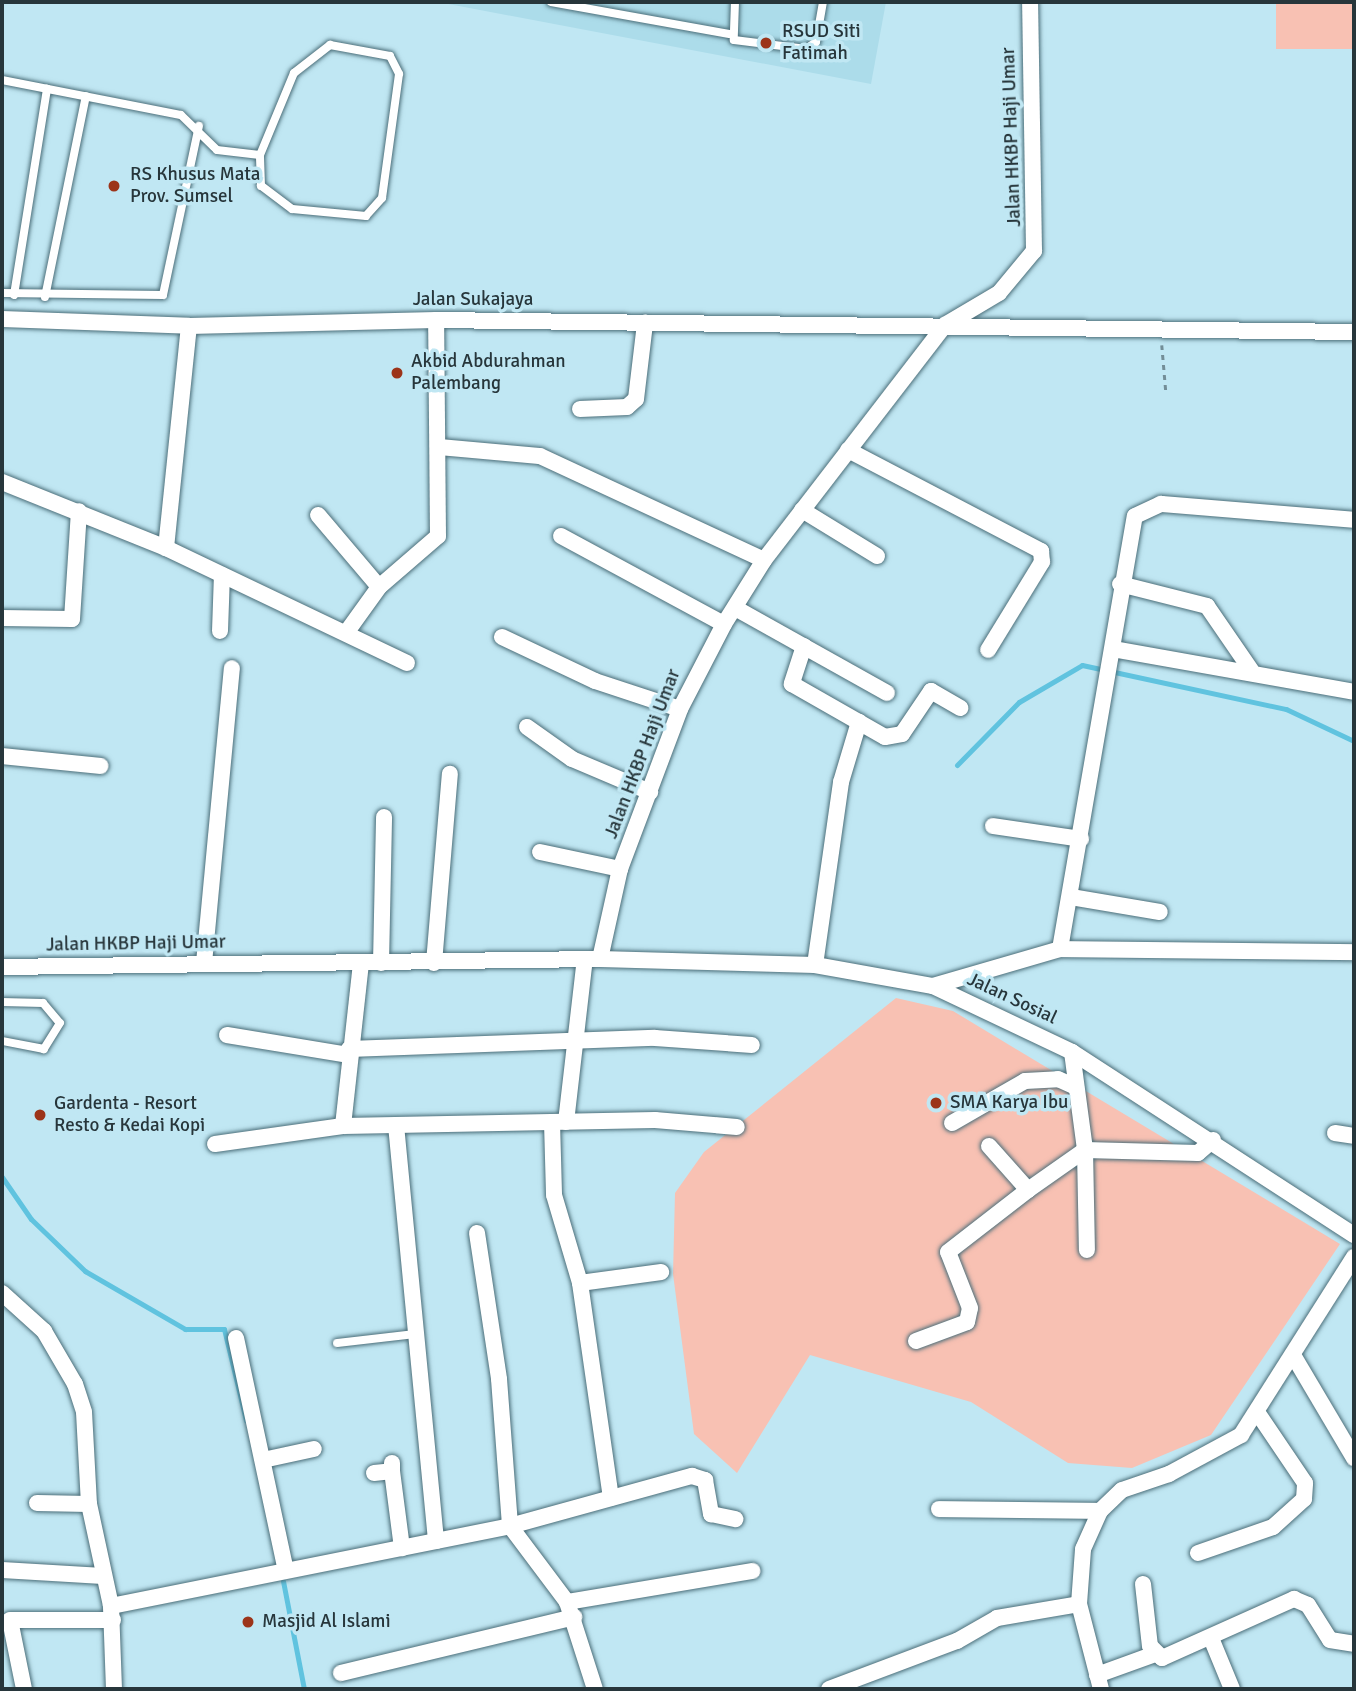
<!DOCTYPE html>
<html>
<head>
<meta charset="utf-8">
<style>
  body { margin:0 }
  #map { position:relative; width:1356px; height:1691px; overflow:hidden; background:#c0e7f3; font-family:Signika,sans-serif }
  div>[style] { position:absolute }
  [style*='--x'] { left:calc(var(--x)*1px); top:calc(var(--y)*1px); width:calc(var(--w)*1px); rotate:calc(var(--a)*1deg) }
  .built>* { inset:0; background:#acdcea }
  .green>* { inset:0; background:#f8c1b3; transform-origin:0 0 }
  .stream>* { height:5px; margin:-2.5px; padding:0 2.5px; transform-origin:2.5px; border-radius:2.5px; background:#60c3df }
  .path>* { height:2.5px; margin-top:-1.25px; transform-origin:0; background:repeating-linear-gradient(90deg,#738e97 0 5px,transparent 0 10px) }
  .roads { filter:drop-shadow(0 0 2px #4b6e79) drop-shadow(0 0 2px #4b6e79) }
  .lane>* { height:8px; margin:-4px; padding:0 4px; transform-origin:4px; border-radius:4px; background:#fff }
  .street>* { height:16px; margin:-8px; padding:0 8px; transform-origin:8px; border-radius:8px; background:#fff }
  .dots>* { width:19px; height:19px; translate:-50% -50%; box-sizing:border-box; border:4px solid #c0e7f3; border-radius:50% }
  span { translate:-50% -50%; white-space:nowrap; text-align:center; line-height:1.15; -webkit-text-stroke:7px #c0e7f3; paint-order:stroke }
  .poi-label { font-size:19px; color:#27363b }
  .left { translate:0 -50%; text-align:left }
  .street-label { font-size:19px; color:#27363b }
  .frame { position:absolute; inset:0; border:4px solid #27363b; pointer-events:none }
</style>
</head>
<body>
<div id="map">
  <div class="built">
    <div style="clip-path:polygon(438px 2px,886px 2px,871px 84px)"></div>
  </div>
  <div class="green">
    <div style="left:1276px;top:2px;width:78px;height:47px"></div>
    <div style="clip-path:polygon(896px 998px,953px 1011px,1340px 1244px,1211px 1435px,1132px 1468px,1068px 1463px,971px 1402px,810px 1355px,737px 1473px,694px 1434px,673px 1274px,675px 1193px,704px 1152px)"></div>
  </div>
  <div class="stream">
    <div style="--x:957;--y:765;--w:88;--a:-45.5"></div>
    <div style="--x:1019;--y:702;--w:73;--a:-30.4"></div>
    <div style="--x:1082;--y:665;--w:209;--a:12.2"></div>
    <div style="--x:1286;--y:709;--w:75;--a:25.2"></div>
    <div style="--x:2;--y:1177;--w:51;--a:55.4"></div>
    <div style="--x:31;--y:1219;--w:75;--a:43.9"></div>
    <div style="--x:85;--y:1271;--w:116;--a:30.1"></div>
    <div style="--x:185;--y:1329;--w:39;--a:0"></div>
    <div style="--x:224;--y:1329;--w:94;--a:76.4"></div>
    <div style="--x:283;--y:1581;--w:110;--a:79"></div>
  </div>
  <div class="path">
    <div style="--x:1162;--y:345;--w:47;--a:85.1"></div>
  </div>
  <div class="roads">
    <div class="lane">
      <div style="--x:551;--y:2;--w:181;--a:10.2"></div>
      <div style="--x:735;--y:2;--w:38;--a:92"></div>
      <div style="--x:734;--y:40;--w:73;--a:7.1"></div>
      <div style="--x:806;--y:49;--w:12;--a:-35"></div>
      <div style="--x:816;--y:42;--w:41;--a:-80.1"></div>
      <div style="--x:330;--y:45;--w:61;--a:10.4"></div>
      <div style="--x:390;--y:56;--w:20;--a:63"></div>
      <div style="--x:399;--y:74;--w:125;--a:97.8"></div>
      <div style="--x:382;--y:198;--w:24;--a:132"></div>
      <div style="--x:366;--y:216;--w:74;--a:-174.6"></div>
      <div style="--x:292;--y:209;--w:39;--a:-143"></div>
      <div style="--x:261;--y:186;--w:31;--a:-92"></div>
      <div style="--x:260;--y:155;--w:89;--a:-67.5"></div>
      <div style="--x:294;--y:73;--w:46;--a:-37.9"></div>
      <div style="--x:2;--y:80;--w:182;--a:11.1"></div>
      <div style="--x:181;--y:115;--w:50;--a:44.2"></div>
      <div style="--x:217;--y:150;--w:43;--a:6.6"></div>
      <div style="--x:2;--y:293;--w:161;--a:0.7"></div>
      <div style="--x:163;--y:295;--w:173;--a:-78"></div>
      <div style="--x:14;--y:295;--w:209;--a:-80.9"></div>
      <div style="--x:45;--y:297;--w:205;--a:-78.5"></div>
      <div style="--x:2;--y:1002;--w:41;--a:1.4"></div>
      <div style="--x:43;--y:1003;--w:26;--a:50"></div>
      <div style="--x:60;--y:1023;--w:31;--a:122"></div>
      <div style="--x:44;--y:1049;--w:43;--a:-169.2"></div>
      <div style="--x:337;--y:1343;--w:79;--a:-6.6"></div>
    </div>
    <div class="street">
      <div style="--x:2;--y:319;--w:187;--a:2.1"></div>
      <div style="--x:189;--y:326;--w:247;--a:-1.4"></div>
      <div style="--x:436;--y:320;--w:918;--a:0.75"></div>
      <div style="--x:580;--y:409;--w:47;--a:-2.4"></div>
      <div style="--x:627;--y:407;--w:12;--a:-42"></div>
      <div style="--x:636;--y:399;--w:77;--a:-83.2"></div>
      <div style="--x:439;--y:447;--w:101;--a:5.1"></div>
      <div style="--x:540;--y:456;--w:247;--a:24.9"></div>
      <div style="--x:848;--y:450;--w:218;--a:27.6"></div>
      <div style="--x:1041;--y:551;--w:11;--a:85"></div>
      <div style="--x:1042;--y:562;--w:103;--a:121.5"></div>
      <div style="--x:2;--y:482;--w:177;--a:21.9"></div>
      <div style="--x:166;--y:548;--w:267;--a:25.5"></div>
      <div style="--x:802;--y:510;--w:88;--a:31.5"></div>
      <div style="--x:318;--y:515;--w:94;--a:49.7"></div>
      <div style="--x:561;--y:536;--w:185;--a:28.4"></div>
      <div style="--x:166;--y:548;--w:223;--a:-84.1"></div>
      <div style="--x:1120;--y:584;--w:90;--a:14.2"></div>
      <div style="--x:1207;--y:606;--w:78;--a:55.5"></div>
      <div style="--x:735;--y:608;--w:174;--a:29.2"></div>
      <div style="--x:2;--y:618;--w:70;--a:0.8"></div>
      <div style="--x:72;--y:619;--w:108;--a:-86.3"></div>
      <div style="--x:220;--y:631;--w:56;--a:-88"></div>
      <div style="--x:346;--y:633;--w:57;--a:-54.3"></div>
      <div style="--x:379;--y:587;--w:78;--a:-40.8"></div>
      <div style="--x:438;--y:536;--w:216;--a:-90.5"></div>
      <div style="--x:502;--y:637;--w:103;--a:25.3"></div>
      <div style="--x:595;--y:681;--w:89;--a:18.2"></div>
      <div style="--x:804;--y:646;--w:40;--a:108"></div>
      <div style="--x:792;--y:684;--w:107;--a:29.7"></div>
      <div style="--x:885;--y:737;--w:17;--a:-10"></div>
      <div style="--x:902;--y:734;--w:52;--a:-56"></div>
      <div style="--x:931;--y:691;--w:34;--a:30"></div>
      <div style="--x:1113;--y:649;--w:245;--a:10.1"></div>
      <div style="--x:527;--y:727;--w:55;--a:35.4"></div>
      <div style="--x:572;--y:759;--w:85;--a:22.9"></div>
      <div style="--x:2;--y:756;--w:99;--a:5.8"></div>
      <div style="--x:993;--y:826;--w:89;--a:8.4"></div>
      <div style="--x:540;--y:852;--w:82;--a:12"></div>
      <div style="--x:1071;--y:897;--w:90;--a:9.6"></div>
      <div style="--x:1060;--y:949;--w:439;--a:-80.2"></div>
      <div style="--x:1135;--y:516;--w:29;--a:-25"></div>
      <div style="--x:1161;--y:504;--w:194;--a:4.7"></div>
      <div style="--x:600;--y:959;--w:215;--a:1.6"></div>
      <div style="--x:815;--y:965;--w:120;--a:10.1"></div>
      <div style="--x:933;--y:986;--w:154;--a:25.4"></div>
      <div style="--x:1072;--y:1052;--w:336;--a:33"></div>
      <div style="--x:204;--y:963;--w:296;--a:-84.6"></div>
      <div style="--x:381;--y:963;--w:146;--a:-88.8"></div>
      <div style="--x:434;--y:963;--w:190;--a:-85.2"></div>
      <div style="--x:815;--y:965;--w:185;--a:-81.9"></div>
      <div style="--x:841;--y:782;--w:63;--a:-73.3"></div>
      <div style="--x:2;--y:967;--w:598;--a:-0.77"></div>
      <div style="--x:600;--y:959;--w:92;--a:-77.5"></div>
      <div style="--x:620;--y:869;--w:171;--a:-69.4"></div>
      <div style="--x:680;--y:709;--w:96;--a:-62.6"></div>
      <div style="--x:724;--y:624;--w:75;--a:-58"></div>
      <div style="--x:764;--y:560;--w:297;--a:-52.4"></div>
      <div style="--x:945;--y:325;--w:63;--a:-30.7"></div>
      <div style="--x:999;--y:293;--w:55;--a:-50.2"></div>
      <div style="--x:1034;--y:251;--w:249;--a:-90.9"></div>
      <div style="--x:933;--y:986;--w:132;--a:-16.2"></div>
      <div style="--x:1060;--y:949;--w:294;--a:0.6"></div>
      <div style="--x:227;--y:1035;--w:124;--a:9.3"></div>
      <div style="--x:349;--y:1049;--w:306;--a:-2.1"></div>
      <div style="--x:655;--y:1038;--w:97;--a:4.1"></div>
      <div style="--x:1072;--y:1052;--w:99;--a:82.4"></div>
      <div style="--x:1085;--y:1150;--w:100;--a:88.9"></div>
      <div style="--x:552;--y:1122;--w:73;--a:88.4"></div>
      <div style="--x:554;--y:1195;--w:92;--a:73.5"></div>
      <div style="--x:580;--y:1283;--w:217;--a:81.8"></div>
      <div style="--x:566;--y:1122;--w:164;--a:-83.4"></div>
      <div style="--x:952;--y:1123;--w:84;--a:-29.9"></div>
      <div style="--x:1025;--y:1081;--w:33;--a:-3"></div>
      <div style="--x:1058;--y:1079;--w:20;--a:24"></div>
      <div style="--x:396;--y:1125;--w:418;--a:84.5"></div>
      <div style="--x:343;--y:1126;--w:164;--a:-83.7"></div>
      <div style="--x:1335;--y:1133;--w:19;--a:9"></div>
      <div style="--x:215;--y:1144;--w:129;--a:-8"></div>
      <div style="--x:343;--y:1126;--w:312;--a:-1.1"></div>
      <div style="--x:655;--y:1120;--w:82;--a:4.9"></div>
      <div style="--x:989;--y:1146;--w:59;--a:48.4"></div>
      <div style="--x:1028;--y:1190;--w:70;--a:-35.1"></div>
      <div style="--x:1085;--y:1150;--w:113;--a:1.5"></div>
      <div style="--x:1198;--y:1153;--w:20;--a:-41"></div>
      <div style="--x:477;--y:1233;--w:148;--a:81.4"></div>
      <div style="--x:499;--y:1379;--w:147;--a:85.7"></div>
      <div style="--x:510;--y:1526;--w:95;--a:53.1"></div>
      <div style="--x:567;--y:1602;--w:91;--a:72.2"></div>
      <div style="--x:580;--y:1283;--w:82;--a:-7.7"></div>
      <div style="--x:2;--y:1293;--w:57;--a:42.1"></div>
      <div style="--x:44;--y:1331;--w:61;--a:59.7"></div>
      <div style="--x:75;--y:1384;--w:29;--a:72"></div>
      <div style="--x:84;--y:1412;--w:92;--a:86.9"></div>
      <div style="--x:236;--y:1338;--w:234;--a:77.9"></div>
      <div style="--x:916;--y:1341;--w:54;--a:-20.4"></div>
      <div style="--x:967;--y:1322;--w:14;--a:-78"></div>
      <div style="--x:970;--y:1308;--w:60;--a:-111.4"></div>
      <div style="--x:948;--y:1252;--w:101;--a:-37.8"></div>
      <div style="--x:1293;--y:1355;--w:120;--a:59.4"></div>
      <div style="--x:263;--y:1460;--w:52;--a:-12.2"></div>
      <div style="--x:392;--y:1471;--w:78;--a:82.6"></div>
      <div style="--x:374;--y:1473;--w:18;--a:-6"></div>
      <div style="--x:392;--y:1471;--w:8;--a:-90"></div>
      <div style="--x:37;--y:1503;--w:52;--a:1.1"></div>
      <div style="--x:89;--y:1504;--w:104;--a:77.8"></div>
      <div style="--x:939;--y:1509;--w:161;--a:0.7"></div>
      <div style="--x:1198;--y:1553;--w:79;--a:-19.1"></div>
      <div style="--x:1273;--y:1527;--w:42;--a:-42.1"></div>
      <div style="--x:1304;--y:1499;--w:16;--a:-86"></div>
      <div style="--x:1305;--y:1483;--w:82;--a:-124.1"></div>
      <div style="--x:2;--y:1570;--w:101;--a:3.4"></div>
      <div style="--x:1143;--y:1584;--w:62;--a:83.6"></div>
      <div style="--x:1150;--y:1646;--w:17;--a:45"></div>
      <div style="--x:1162;--y:1658;--w:145;--a:-24.1"></div>
      <div style="--x:1294;--y:1599;--w:15;--a:23"></div>
      <div style="--x:1308;--y:1605;--w:41;--a:57.8"></div>
      <div style="--x:1330;--y:1640;--w:24;--a:9"></div>
      <div style="--x:567;--y:1602;--w:188;--a:-9.5"></div>
      <div style="--x:1211;--y:1638;--w:55;--a:67.6"></div>
      <div style="--x:341;--y:1673;--w:240;--a:-13.5"></div>
      <div style="--x:1097;--y:1675;--w:62;--a:-19.9"></div>
      <div style="--x:24;--y:1689;--w:70;--a:-101.5"></div>
      <div style="--x:10;--y:1620;--w:103;--a:0"></div>
      <div style="--x:114;--y:1689;--w:83;--a:-92.1"></div>
      <div style="--x:111;--y:1606;--w:407;--a:-11.3"></div>
      <div style="--x:510;--y:1526;--w:189;--a:-15.4"></div>
      <div style="--x:692;--y:1476;--w:14;--a:17"></div>
      <div style="--x:705;--y:1480;--w:35;--a:80"></div>
      <div style="--x:711;--y:1514;--w:25;--a:12"></div>
      <div style="--x:829;--y:1689;--w:137;--a:-20.6"></div>
      <div style="--x:957;--y:1641;--w:46;--a:-29.9"></div>
      <div style="--x:997;--y:1618;--w:83;--a:-9.7"></div>
      <div style="--x:1101;--y:1689;--w:88;--a:-104.5"></div>
      <div style="--x:1079;--y:1604;--w:55;--a:-85.8"></div>
      <div style="--x:1083;--y:1549;--w:42;--a:-65.9"></div>
      <div style="--x:1100;--y:1511;--w:30;--a:-44"></div>
      <div style="--x:1122;--y:1490;--w:50;--a:-18.8"></div>
      <div style="--x:1169;--y:1474;--w:82;--a:-28.4"></div>
      <div style="--x:1241;--y:1435;--w:211;--a:-57.6"></div>
    </div>
  </div>
  <div class="dots">
    <div style="left:766px;top:43px;background:#9c3419"></div>
    <div style="left:114px;top:186px;background:#9c3419"></div>
    <div style="left:397px;top:373px;background:#9c3419"></div>
    <div style="left:936px;top:1103px;background:#9c3419"></div>
    <div style="left:40px;top:1115px;background:#9c3419"></div>
    <div style="left:248px;top:1622px;background:#9c3419"></div>
  </div>
  <div class="poi-label">
    <span class="left" style="left:782px;top:43px">RSUD Siti<br>Fatimah</span>
    <span class="left" style="left:130px;top:186px">RS Khusus Mata<br>Prov. Sumsel</span>
    <span class="left" style="left:411px;top:373px">Akbid Abdurahman<br>Palembang</span>
    <span class="left" style="left:950px;top:1103px">SMA Karya Ibu</span>
    <span class="left" style="left:54px;top:1115px">Gardenta - Resort<br>Resto &amp; Kedai Kopi</span>
    <span class="left" style="left:262px;top:1622px">Masjid Al Islami</span>
  </div>
  <div class="street-label">
    <span style="left:1012px;top:137px;rotate:-92deg">Jalan HKBP Haji Umar</span>
    <span style="left:473px;top:300px">Jalan Sukajaya</span>
    <span style="left:643px;top:754px;rotate:-69deg">Jalan HKBP Haji Umar</span>
    <span style="left:136px;top:944px;rotate:-1deg">Jalan HKBP Haji Umar</span>
    <span style="left:1012px;top:999px;rotate:25deg">Jalan Sosial</span>
  </div>
  <div class="frame"></div>
</div>
</body>
</html>
